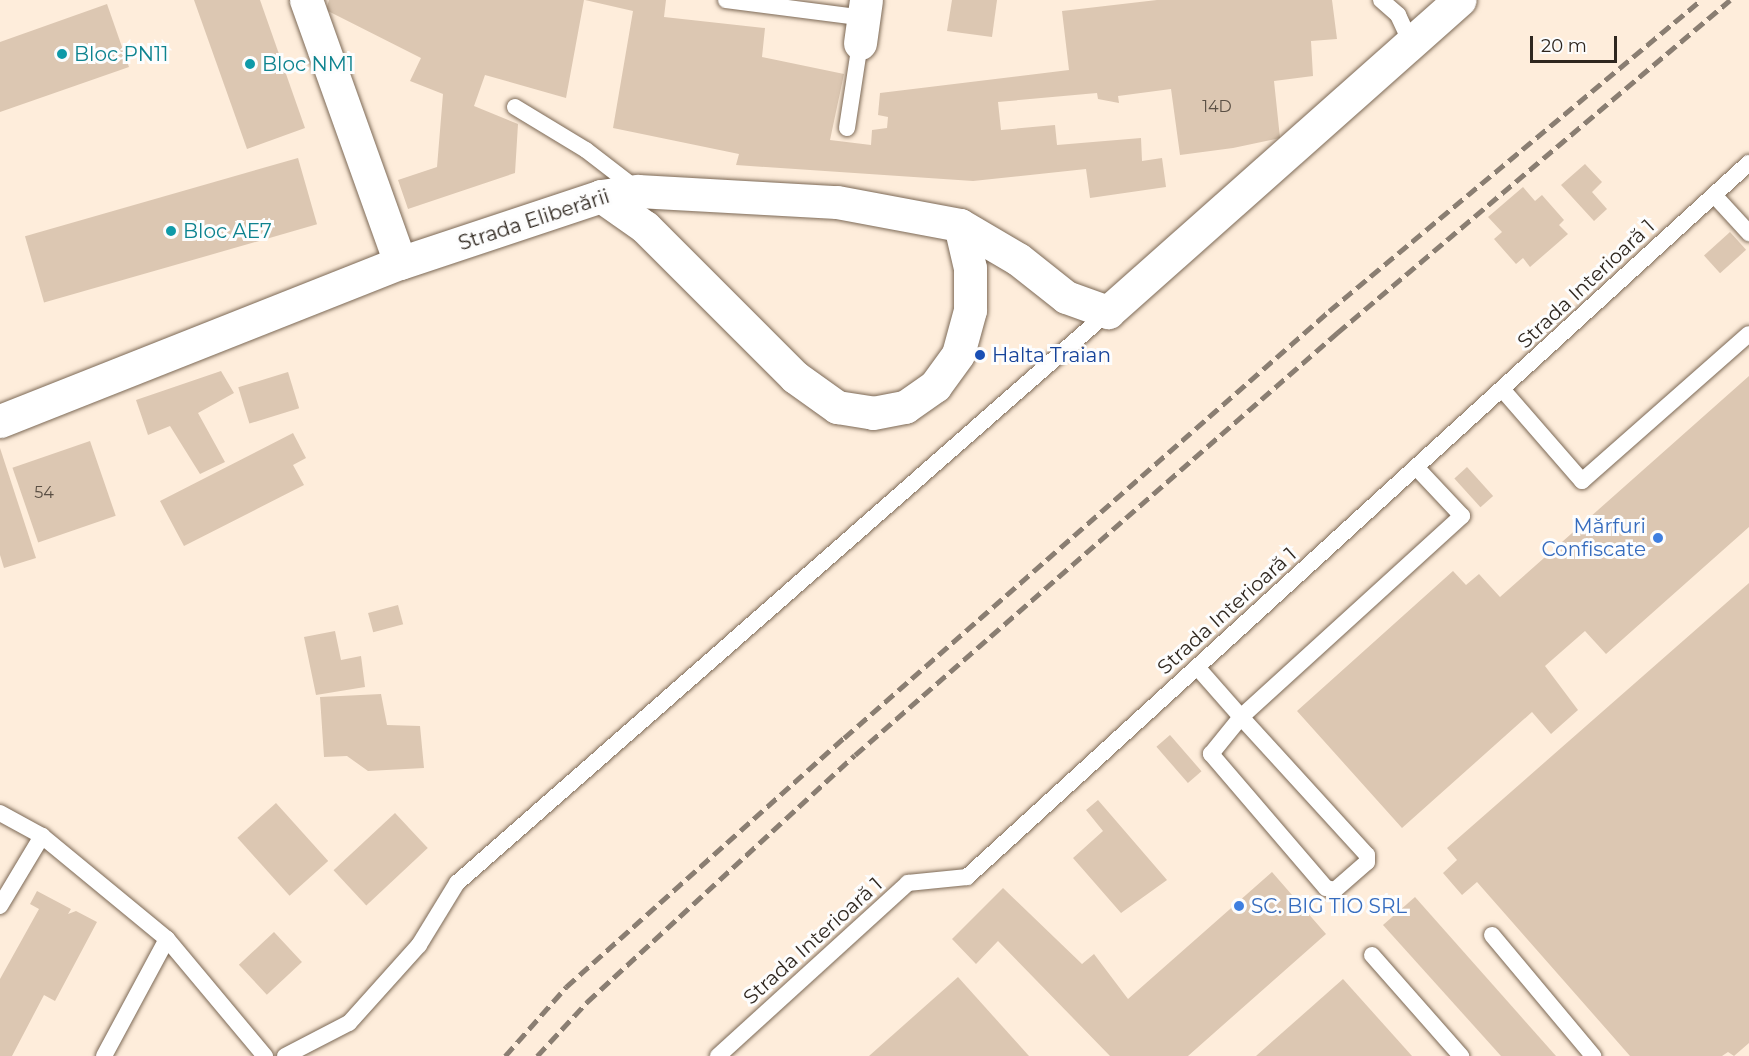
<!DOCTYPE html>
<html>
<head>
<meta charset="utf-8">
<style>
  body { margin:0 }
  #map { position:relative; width:1749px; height:1056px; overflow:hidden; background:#feeddb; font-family:Montserrat,sans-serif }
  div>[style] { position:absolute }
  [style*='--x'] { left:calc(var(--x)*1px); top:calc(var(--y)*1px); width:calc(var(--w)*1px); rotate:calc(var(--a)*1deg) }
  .building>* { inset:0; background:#dcc7b2; transform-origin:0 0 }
  .roads { filter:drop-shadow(0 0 2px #7c6956) drop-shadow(0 0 2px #7c6956) }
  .lane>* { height:16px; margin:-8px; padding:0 8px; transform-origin:8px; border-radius:8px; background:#fff }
  .street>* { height:33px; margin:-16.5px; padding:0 16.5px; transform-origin:16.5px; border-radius:16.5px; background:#fff }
  .secondary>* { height:33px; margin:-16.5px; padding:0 16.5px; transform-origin:16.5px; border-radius:16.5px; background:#fff }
  .rail>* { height:4.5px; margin-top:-2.25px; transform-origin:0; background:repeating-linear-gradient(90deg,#8a7e72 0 12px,transparent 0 18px) }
  .dots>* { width:16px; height:16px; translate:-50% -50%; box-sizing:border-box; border:3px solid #fdfdfd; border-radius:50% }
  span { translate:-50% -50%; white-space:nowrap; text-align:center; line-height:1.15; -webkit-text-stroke:6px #fdfdfd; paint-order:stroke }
  .number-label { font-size:16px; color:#5a4f44 }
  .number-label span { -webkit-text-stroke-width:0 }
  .culture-label { font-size:20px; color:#0d838f }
  .left { translate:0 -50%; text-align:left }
  .street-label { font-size:20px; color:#2f271f }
  .transit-label { font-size:20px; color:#164399 }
  .shop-label { font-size:20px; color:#366cbe }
  .right { translate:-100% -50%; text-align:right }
  .scale { position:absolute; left:1530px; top:36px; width:87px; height:27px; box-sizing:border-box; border:3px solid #2f271f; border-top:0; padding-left:8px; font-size:18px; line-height:21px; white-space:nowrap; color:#2f271f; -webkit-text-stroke:4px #fdfdfd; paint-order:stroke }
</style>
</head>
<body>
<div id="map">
  <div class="building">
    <div style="clip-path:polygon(194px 0,260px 0,305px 128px,247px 149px)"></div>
    <div style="clip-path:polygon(329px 0,584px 0,566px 98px,485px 75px,474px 106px,518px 124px,515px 173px,408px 209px,398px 180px,437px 167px,443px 94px,410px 81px,421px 58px,326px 10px)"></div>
    <div style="clip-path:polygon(585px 0,666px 0,664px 17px,765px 28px,762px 57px,844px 74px,830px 140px,871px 145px,872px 130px,887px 128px,888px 117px,878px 115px,880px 93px,1069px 70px,1062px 11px,1157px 0,1332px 0,1337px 39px,1311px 41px,1313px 76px,1274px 81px,1280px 138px,1233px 148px,1180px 155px,1171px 89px,1118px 96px,1119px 103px,1098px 99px,1097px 93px,998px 102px,1001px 130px,1055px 125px,1057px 145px,1141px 138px,1142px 161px,1162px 158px,1166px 187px,1090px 198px,1086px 169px,973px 181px,736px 165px,739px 154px,613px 128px,633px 11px)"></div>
    <div style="clip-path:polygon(952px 0,997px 0,992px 37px,947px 31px)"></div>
    <div style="clip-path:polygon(107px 4px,129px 67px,0 112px,0 42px)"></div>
    <div style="left:298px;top:158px;width:69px;height:284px;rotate:74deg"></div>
    <div style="clip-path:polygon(1585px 164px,1602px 182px,1592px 192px,1607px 209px,1594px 221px,1561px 185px)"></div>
    <div style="clip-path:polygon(1523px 187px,1535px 201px,1542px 195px,1564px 220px,1559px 225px,1568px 234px,1530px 267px,1523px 258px,1516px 264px,1494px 239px,1502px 232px,1488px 217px)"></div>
    <div style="left:1730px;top:232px;width:24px;height:35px;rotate:48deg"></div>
    <div style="clip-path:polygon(221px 371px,234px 393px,198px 413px,225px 462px,200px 474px,170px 426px,148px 435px,136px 400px)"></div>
    <div style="left:288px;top:372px;width:38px;height:52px;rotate:73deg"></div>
    <div style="clip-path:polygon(1749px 376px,1749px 527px,1606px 654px,1585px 631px,1545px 666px,1578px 710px,1551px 734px,1532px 712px,1402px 828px,1297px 711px,1453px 571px,1466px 585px,1479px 574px,1500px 597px)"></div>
    <div style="clip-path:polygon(293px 433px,306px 458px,293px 465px,304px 485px,184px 546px,160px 501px)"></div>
    <div style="left:90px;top:441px;width:79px;height:82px;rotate:71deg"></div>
    <div style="clip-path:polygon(0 448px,36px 558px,4px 568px,0 555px)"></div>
    <div style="left:1467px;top:467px;width:39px;height:17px;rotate:48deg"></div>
    <div style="clip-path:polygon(1749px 583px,1749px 1043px,1734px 1056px,1728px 1052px,1722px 1056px,1630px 1056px,1477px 882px,1462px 895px,1443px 873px,1457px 860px,1447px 848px)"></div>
    <div style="left:398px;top:605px;width:20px;height:31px;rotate:75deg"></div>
    <div style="clip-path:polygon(335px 631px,341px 660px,361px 656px,365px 687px,316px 695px,304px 637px)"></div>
    <div style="clip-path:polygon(381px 694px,387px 725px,420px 726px,424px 768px,368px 771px,347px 756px,324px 757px,320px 697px)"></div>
    <div style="left:1170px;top:735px;width:48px;height:18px;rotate:49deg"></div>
    <div style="clip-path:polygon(1098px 800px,1167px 880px,1121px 913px,1073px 858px,1103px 831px,1086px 810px)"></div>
    <div style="left:276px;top:803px;width:78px;height:52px;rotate:48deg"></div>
    <div style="left:395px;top:813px;width:48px;height:84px;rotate:47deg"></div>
    <div style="clip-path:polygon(1272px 872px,1326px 934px,1188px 1056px,1110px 1056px,998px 941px,976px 964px,952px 939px,1003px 888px,1082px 964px,1094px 954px,1128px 999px)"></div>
    <div style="clip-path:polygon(37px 891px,71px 909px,68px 914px,76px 911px,97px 922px,55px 1001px,44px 995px,12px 1056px,0 1056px,0 979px,39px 909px,30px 904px)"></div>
    <div style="clip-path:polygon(1415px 897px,1556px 1056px,1501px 1056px,1383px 925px)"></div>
    <div style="left:274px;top:932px;width:41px;height:48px;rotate:47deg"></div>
    <div style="clip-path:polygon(958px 977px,1029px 1056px,869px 1056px)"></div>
    <div style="clip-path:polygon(1343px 979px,1412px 1056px,1256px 1056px)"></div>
  </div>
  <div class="roads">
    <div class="lane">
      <div style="--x:726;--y:0;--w:139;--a:7.4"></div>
      <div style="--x:1381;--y:0;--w:23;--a:41"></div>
      <div style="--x:1398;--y:15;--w:31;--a:65"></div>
      <div style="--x:515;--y:107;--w:83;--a:31.2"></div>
      <div style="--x:586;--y:150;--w:66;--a:37.6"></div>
      <div style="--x:847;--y:128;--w:86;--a:-81.3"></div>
      <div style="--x:1714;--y:195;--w:52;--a:47.4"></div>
      <div style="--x:1502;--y:389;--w:122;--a:49"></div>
      <div style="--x:1582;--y:481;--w:222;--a:-41.4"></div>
      <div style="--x:1197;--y:667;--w:67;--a:48.7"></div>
      <div style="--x:1241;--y:717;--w:187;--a:47.6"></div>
      <div style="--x:1367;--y:855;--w:7;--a:90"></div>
      <div style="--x:1367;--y:862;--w:43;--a:138.8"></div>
      <div style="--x:1335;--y:890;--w:9;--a:-167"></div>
      <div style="--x:1326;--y:888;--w:177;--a:-130.6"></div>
      <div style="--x:1211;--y:754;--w:48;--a:-51"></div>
      <div style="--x:1241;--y:717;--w:299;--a:-42.3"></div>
      <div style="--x:1462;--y:516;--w:67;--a:-133.2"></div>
      <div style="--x:0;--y:813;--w:48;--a:28.7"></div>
      <div style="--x:0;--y:906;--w:82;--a:-59"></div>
      <div style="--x:42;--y:836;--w:162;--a:39.5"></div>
      <div style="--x:167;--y:939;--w:153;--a:50.1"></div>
      <div style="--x:1492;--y:935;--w:158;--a:50.1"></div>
      <div style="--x:1372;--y:955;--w:135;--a:48.6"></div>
      <div style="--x:104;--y:1056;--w:133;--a:-61.7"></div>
      <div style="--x:285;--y:1056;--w:72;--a:-27.3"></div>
      <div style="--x:349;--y:1023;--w:105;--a:-48.1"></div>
      <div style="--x:419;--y:945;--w:73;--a:-58.5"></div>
      <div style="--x:457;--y:883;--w:866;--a:-41.25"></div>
      <div style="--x:718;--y:1056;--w:257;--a:-42.3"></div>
      <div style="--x:908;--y:883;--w:59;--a:-5.8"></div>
      <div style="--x:967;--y:877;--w:1059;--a:-42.4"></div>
    </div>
    <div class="street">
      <div style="--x:860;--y:43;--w:43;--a:-82.1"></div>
      <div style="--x:601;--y:196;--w:54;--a:35.2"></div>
      <div style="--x:645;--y:227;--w:212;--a:45"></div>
      <div style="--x:795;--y:377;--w:52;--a:35.5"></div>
      <div style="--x:837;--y:407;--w:36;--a:9"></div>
      <div style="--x:873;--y:413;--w:33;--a:-11"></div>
      <div style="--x:905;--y:407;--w:37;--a:-35"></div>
      <div style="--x:935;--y:386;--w:39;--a:-54"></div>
      <div style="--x:958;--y:354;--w:46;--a:-74.7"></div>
      <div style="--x:970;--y:310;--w:42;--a:-90"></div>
      <div style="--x:970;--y:268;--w:44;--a:-103.1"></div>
    </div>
    <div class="secondary">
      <div style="--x:306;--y:0;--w:279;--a:70.3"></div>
      <div style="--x:0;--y:421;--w:430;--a:-21.6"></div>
      <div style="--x:400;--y:263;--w:212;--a:-18.4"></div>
      <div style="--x:601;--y:196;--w:37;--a:-8"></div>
      <div style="--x:638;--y:191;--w:199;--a:3.2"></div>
      <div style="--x:837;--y:202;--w:125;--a:10.6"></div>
      <div style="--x:960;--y:225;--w:67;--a:30.4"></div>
      <div style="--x:1018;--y:259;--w:61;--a:38.4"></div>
      <div style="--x:1066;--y:297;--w:45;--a:19.7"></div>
      <div style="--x:1108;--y:312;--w:470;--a:-41.6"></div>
    </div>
  </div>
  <div class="rail">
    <div style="--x:505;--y:1056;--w:92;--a:-48.5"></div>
    <div style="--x:566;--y:987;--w:373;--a:-41.9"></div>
    <div style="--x:844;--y:738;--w:646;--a:-41.36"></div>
    <div style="--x:1329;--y:311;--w:485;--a:-39.9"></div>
    <div style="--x:537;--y:1056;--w:74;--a:-47.2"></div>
    <div style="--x:587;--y:1002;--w:364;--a:-42.7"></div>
    <div style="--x:855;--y:755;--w:641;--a:-41.2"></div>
    <div style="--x:1337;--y:333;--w:515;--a:-40.28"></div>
  </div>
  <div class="dots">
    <div style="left:62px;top:54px;background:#0f9aa8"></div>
    <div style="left:250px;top:64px;background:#0f9aa8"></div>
    <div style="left:171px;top:231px;background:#0f9aa8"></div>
    <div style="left:980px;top:355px;background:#1a4fb4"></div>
    <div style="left:1658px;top:538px;background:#3f7fe0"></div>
    <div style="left:1239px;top:906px;background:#3f7fe0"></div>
  </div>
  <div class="number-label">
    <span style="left:1217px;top:107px">14D</span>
    <span style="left:44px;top:493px">54</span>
  </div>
  <div class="culture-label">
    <span class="left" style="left:74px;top:54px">Bloc PN11</span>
    <span class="left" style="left:262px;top:64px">Bloc NM1</span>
    <span class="left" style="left:183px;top:231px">Bloc AE7</span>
  </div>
  <div class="street-label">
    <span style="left:534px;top:220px;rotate:-18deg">Strada Eliberării</span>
    <span style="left:1586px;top:284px;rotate:-43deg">Strada Interioară 1</span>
    <span style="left:1227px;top:611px;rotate:-42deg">Strada Interioară 1</span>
    <span style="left:813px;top:941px;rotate:-42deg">Strada Interioară 1</span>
  </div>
  <div class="transit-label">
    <span class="left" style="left:992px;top:355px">Halta Traian</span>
  </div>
  <div class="shop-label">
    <span class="right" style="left:1646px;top:538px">Mărfuri<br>Confiscate</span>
    <span class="left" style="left:1251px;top:906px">SC. BIG TIO SRL</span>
  </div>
  <div class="scale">20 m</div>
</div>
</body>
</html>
